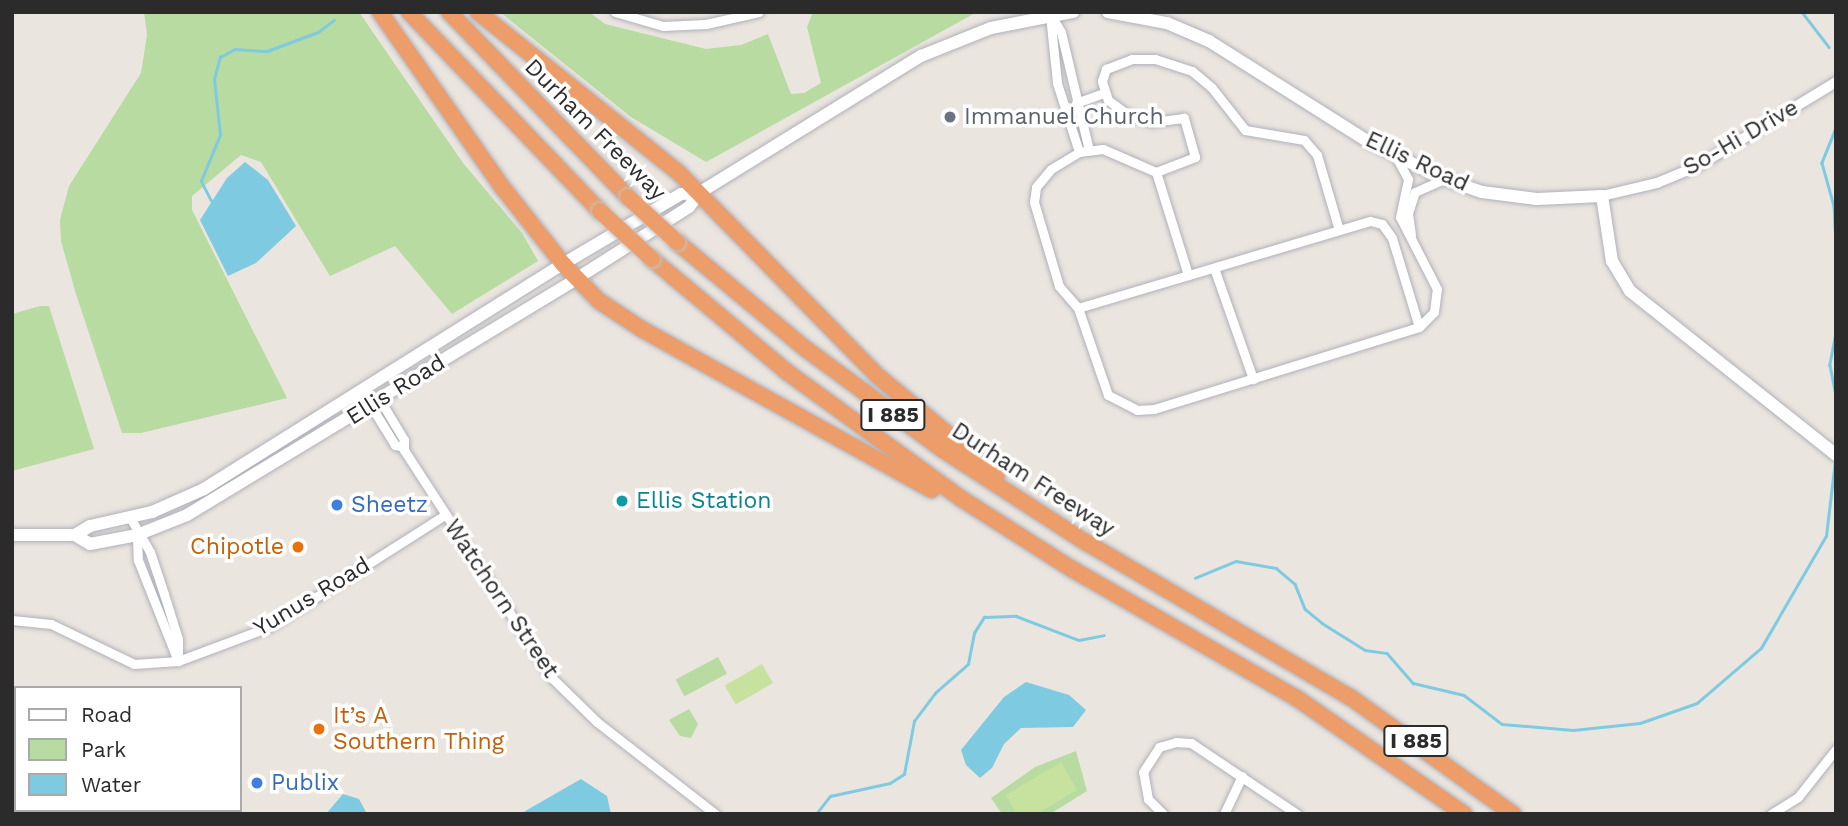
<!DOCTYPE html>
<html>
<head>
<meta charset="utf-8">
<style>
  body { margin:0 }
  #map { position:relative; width:1848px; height:826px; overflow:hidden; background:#ebe5df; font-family:"Work Sans",sans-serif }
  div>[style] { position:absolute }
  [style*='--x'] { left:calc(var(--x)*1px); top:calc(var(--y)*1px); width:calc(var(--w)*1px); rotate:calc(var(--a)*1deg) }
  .green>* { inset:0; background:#b7dba1; transform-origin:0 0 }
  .pitch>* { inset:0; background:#c7e19e; transform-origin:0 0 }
  .water>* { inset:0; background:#7ecae1 }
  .stream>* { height:2.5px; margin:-1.25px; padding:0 1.25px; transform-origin:1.25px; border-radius:1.25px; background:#7ecae1 }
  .roads { filter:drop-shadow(0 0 2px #afb1ba) drop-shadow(0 0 2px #afb1ba) }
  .minor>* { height:9px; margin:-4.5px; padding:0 4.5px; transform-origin:4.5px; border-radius:4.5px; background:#fff }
  .tertiary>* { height:10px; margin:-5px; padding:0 5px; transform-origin:5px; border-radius:5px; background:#fff }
  .secondary>* { height:12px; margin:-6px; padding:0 6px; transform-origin:6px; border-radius:6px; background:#fff }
  .motorway>* { height:16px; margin:-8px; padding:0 8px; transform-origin:8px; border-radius:8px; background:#ec9d69 }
  .bridges { filter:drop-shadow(0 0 2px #c4c4c4) drop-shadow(0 0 2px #c4c4c4) }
  .motorway-bridge>* { height:16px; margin:-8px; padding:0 8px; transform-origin:8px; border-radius:8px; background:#ec9d69 }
  .dots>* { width:19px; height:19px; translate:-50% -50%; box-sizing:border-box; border:4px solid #fff; border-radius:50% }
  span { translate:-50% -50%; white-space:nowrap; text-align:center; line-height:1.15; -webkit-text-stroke:7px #fff; paint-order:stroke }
  .shield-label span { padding:2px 5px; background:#fff; border:2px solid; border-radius:5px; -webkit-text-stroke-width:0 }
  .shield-label { font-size:21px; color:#2b2b2b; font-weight:700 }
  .worship-label { font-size:23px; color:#5b616d }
  .left { translate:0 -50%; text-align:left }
  .street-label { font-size:23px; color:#2b2b2b }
  .culture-label { font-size:23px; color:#0d838f }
  .shop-label { font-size:23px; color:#366cbe }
  .food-label { font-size:23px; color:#c56008 }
  .right { translate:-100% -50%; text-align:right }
  .frame { position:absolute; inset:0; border:14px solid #2b2b2b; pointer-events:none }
  .legend { position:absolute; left:14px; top:686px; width:228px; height:126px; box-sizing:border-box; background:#fff; border:2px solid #aaa; margin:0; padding:9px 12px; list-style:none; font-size:21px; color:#2b2b2b }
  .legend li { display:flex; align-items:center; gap:14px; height:35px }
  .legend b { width:35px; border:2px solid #aaa }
</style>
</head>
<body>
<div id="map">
  <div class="green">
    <div style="clip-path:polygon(144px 12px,359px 12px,463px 163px,522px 233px,538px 261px,452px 314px,395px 246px,330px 276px,261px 162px,241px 155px,192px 196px,192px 210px,287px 398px,141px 433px,122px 433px,76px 294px,61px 241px,60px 220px,69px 186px,141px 73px,147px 35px)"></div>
    <div style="clip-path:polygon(500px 12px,589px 12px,605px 24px,706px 49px,741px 45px,768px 34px,791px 94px,804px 93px,821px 83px,807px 27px,813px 12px,977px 12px,706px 162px,631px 117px)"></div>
    <div style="clip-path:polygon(40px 306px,49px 306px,94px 449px,12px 471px,12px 314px)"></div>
    <div style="left:718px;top:657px;width:19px;height:48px;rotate:62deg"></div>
    <div style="clip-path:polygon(689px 709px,698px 724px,691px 738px,680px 736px,669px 720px)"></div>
    <div style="clip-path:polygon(1076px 751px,1087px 791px,1050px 814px,1002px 814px,991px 798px,1035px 767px)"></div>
  </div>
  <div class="pitch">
    <div style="left:762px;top:664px;width:22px;height:43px;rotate:60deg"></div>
    <div style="clip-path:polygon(1061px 762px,1077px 790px,1037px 814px,1017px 814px,1006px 795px)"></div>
  </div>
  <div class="water">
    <div style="clip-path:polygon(245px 162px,268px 180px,296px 226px,256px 263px,228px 276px,200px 220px,227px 178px)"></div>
    <div style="clip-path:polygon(1026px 682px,1069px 695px,1086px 710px,1073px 727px,1021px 728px,1004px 744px,992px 768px,980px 778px,966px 765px,961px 750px,1004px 697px)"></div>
    <div style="clip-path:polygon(581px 779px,607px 796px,611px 814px,520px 814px)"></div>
    <div style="clip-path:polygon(343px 794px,359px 799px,367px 814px,326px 814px)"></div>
  </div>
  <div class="stream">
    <div style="--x:1802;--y:12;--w:44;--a:52.4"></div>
    <div style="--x:1836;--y:128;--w:38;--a:112"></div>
    <div style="--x:1822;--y:163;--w:45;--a:74.4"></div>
    <div style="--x:1834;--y:206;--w:33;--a:87"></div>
    <div style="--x:211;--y:201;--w:22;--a:-117"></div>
    <div style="--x:201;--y:181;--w:50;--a:-67.6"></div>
    <div style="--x:220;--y:135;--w:56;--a:-96.1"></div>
    <div style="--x:214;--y:79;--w:23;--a:-75"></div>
    <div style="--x:220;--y:57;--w:17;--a:-28"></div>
    <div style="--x:235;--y:49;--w:32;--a:4"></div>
    <div style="--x:267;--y:51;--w:54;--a:-20.4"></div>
    <div style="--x:318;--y:32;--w:20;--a:-37"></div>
    <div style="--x:1836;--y:333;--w:33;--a:101"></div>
    <div style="--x:1830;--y:365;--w:33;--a:79"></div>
    <div style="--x:1835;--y:446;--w:20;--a:-87"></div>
    <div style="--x:1195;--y:578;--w:44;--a:-22.5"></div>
    <div style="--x:1236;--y:561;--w:41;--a:9.9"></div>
    <div style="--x:1276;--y:568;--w:25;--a:40"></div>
    <div style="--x:1295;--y:584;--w:27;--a:68"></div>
    <div style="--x:1305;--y:609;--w:22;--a:39"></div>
    <div style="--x:1322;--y:623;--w:51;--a:32.1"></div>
    <div style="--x:1365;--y:650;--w:22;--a:8"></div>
    <div style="--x:1387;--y:653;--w:40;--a:49"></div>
    <div style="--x:1413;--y:683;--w:52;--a:13.2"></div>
    <div style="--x:1464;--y:695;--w:48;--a:37.3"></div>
    <div style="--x:1502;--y:724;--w:71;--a:4.8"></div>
    <div style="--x:1573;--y:730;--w:67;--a:-6"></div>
    <div style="--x:1640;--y:723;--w:60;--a:-19.3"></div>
    <div style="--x:1697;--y:703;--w:84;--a:-40.7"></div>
    <div style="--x:1761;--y:648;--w:129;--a:-59.9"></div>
    <div style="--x:1826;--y:536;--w:77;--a:-83.2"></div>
    <div style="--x:816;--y:814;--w:23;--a:-52"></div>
    <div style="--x:830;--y:796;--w:61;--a:-12.2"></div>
    <div style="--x:890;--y:783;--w:17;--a:-33"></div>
    <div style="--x:904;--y:774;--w:54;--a:-79.3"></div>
    <div style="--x:914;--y:721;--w:35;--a:-53"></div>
    <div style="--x:935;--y:693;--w:44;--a:-41.3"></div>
    <div style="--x:968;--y:664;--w:32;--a:-79"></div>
    <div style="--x:974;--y:633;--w:19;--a:-58"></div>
    <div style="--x:984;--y:617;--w:32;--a:-2"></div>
    <div style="--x:1016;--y:616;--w:67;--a:20.9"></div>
    <div style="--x:1079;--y:640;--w:25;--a:-11"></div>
  </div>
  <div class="roads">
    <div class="minor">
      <div style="--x:615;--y:12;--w:50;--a:16.3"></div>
      <div style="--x:663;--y:26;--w:43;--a:-2.7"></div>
      <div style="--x:706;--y:24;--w:54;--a:-12.8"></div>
      <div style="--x:1049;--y:12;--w:23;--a:59"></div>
      <div style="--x:1061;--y:32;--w:121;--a:76.7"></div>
      <div style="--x:1050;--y:15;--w:68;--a:84.1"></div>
      <div style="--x:1057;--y:83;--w:72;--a:72.3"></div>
      <div style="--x:1076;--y:103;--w:30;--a:-20"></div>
      <div style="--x:1156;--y:172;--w:42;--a:-21"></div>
      <div style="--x:1195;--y:157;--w:41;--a:-105.8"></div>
      <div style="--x:1184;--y:118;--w:32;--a:173"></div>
      <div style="--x:1152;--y:122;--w:26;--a:-162"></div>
      <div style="--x:1127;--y:114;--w:24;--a:-144"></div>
      <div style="--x:1108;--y:100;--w:20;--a:-108"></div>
      <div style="--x:1102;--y:81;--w:13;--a:-72"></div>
      <div style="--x:1106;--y:69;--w:28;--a:-21"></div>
      <div style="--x:1132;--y:59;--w:23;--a:0"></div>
      <div style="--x:1155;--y:59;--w:39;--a:18"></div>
      <div style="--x:1192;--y:71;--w:26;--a:40"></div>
      <div style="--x:1212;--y:88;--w:53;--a:51.8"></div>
      <div style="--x:1245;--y:130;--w:60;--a:9.6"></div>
      <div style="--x:1304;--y:140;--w:20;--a:49"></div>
      <div style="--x:1317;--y:155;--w:78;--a:73.7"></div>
      <div style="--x:1411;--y:235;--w:22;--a:-98"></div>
      <div style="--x:1408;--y:213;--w:22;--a:-72"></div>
      <div style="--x:1415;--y:192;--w:32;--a:-24"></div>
      <div style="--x:1214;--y:268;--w:118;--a:70.6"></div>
      <div style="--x:1078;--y:308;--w:92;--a:71"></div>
      <div style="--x:1108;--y:395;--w:33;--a:27"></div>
      <div style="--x:1137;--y:410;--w:17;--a:-3"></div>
      <div style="--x:1154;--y:409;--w:277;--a:-17.2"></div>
      <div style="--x:1419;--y:327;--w:21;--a:-45"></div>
      <div style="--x:1434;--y:312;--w:23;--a:-83"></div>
      <div style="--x:1437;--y:289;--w:81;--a:-117.2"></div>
      <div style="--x:1400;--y:217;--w:39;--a:-78"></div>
      <div style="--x:1408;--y:179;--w:24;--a:-118"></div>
      <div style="--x:1078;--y:308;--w:305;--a:-16.6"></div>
      <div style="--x:1370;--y:221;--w:12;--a:14"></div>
      <div style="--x:1382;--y:224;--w:17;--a:54"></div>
      <div style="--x:1392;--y:238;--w:93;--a:73.1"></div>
      <div style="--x:1078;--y:308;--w:29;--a:-131"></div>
      <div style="--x:1059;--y:286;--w:88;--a:-106.6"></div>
      <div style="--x:1034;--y:202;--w:15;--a:-82"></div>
      <div style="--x:1036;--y:187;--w:23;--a:-50"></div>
      <div style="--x:1051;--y:169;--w:33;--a:-31"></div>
      <div style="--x:1079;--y:152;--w:24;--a:-7"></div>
      <div style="--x:1103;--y:149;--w:58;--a:23.5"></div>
      <div style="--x:1156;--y:172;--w:108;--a:72.7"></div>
      <div style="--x:380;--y:400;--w:47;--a:59"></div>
      <div style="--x:404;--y:440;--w:10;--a:90"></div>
      <div style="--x:404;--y:450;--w:272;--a:57"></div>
      <div style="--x:552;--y:678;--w:63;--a:44.4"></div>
      <div style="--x:597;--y:722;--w:150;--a:37.9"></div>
      <div style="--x:371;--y:406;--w:46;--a:58.4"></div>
      <div style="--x:395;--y:445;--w:8;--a:14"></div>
      <div style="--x:131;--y:519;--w:38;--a:60"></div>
      <div style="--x:150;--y:552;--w:44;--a:71.6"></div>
      <div style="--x:164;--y:594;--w:47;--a:72.7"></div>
      <div style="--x:178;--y:639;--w:22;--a:90"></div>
      <div style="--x:137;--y:537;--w:23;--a:88"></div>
      <div style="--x:138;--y:560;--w:109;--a:68.4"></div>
      <div style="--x:12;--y:620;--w:39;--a:6"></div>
      <div style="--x:51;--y:624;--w:92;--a:25.7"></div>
      <div style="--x:134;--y:664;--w:44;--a:-3.9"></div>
      <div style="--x:178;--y:661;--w:97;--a:-20.5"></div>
      <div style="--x:269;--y:627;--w:209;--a:-32.5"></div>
      <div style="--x:12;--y:759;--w:6;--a:51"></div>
      <div style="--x:45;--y:810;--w:4;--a:63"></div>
      <div style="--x:1163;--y:814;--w:21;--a:-135"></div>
      <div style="--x:1148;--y:799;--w:27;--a:-100"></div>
      <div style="--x:1143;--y:772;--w:30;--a:-57"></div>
      <div style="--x:1159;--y:747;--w:18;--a:-16"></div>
      <div style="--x:1176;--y:742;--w:15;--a:4"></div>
      <div style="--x:1191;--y:743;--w:128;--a:33.8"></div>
      <div style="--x:1224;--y:814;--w:42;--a:-64.7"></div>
      <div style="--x:1771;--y:814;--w:32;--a:-32"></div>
      <div style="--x:1798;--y:797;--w:61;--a:-51.6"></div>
    </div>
    <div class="tertiary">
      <div style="--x:1602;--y:196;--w:57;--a:-13.3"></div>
      <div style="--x:1657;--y:183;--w:44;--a:-22.5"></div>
      <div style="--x:1698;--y:166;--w:162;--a:-31.3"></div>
    </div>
    <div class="secondary">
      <div style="--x:1108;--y:12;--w:60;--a:10.6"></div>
      <div style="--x:1167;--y:23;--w:46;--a:23.2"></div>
      <div style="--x:1209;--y:41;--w:187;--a:32.3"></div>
      <div style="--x:1367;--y:141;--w:86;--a:26.3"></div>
      <div style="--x:1444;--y:179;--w:40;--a:18.9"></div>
      <div style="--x:1482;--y:192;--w:55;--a:7.3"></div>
      <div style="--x:1537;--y:199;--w:65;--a:-2.6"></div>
      <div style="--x:1602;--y:196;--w:66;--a:81.3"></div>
      <div style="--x:1612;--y:261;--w:35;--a:59"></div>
      <div style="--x:1630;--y:291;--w:263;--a:38.5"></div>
      <div style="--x:12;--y:535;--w:63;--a:0"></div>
      <div style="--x:75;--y:535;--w:17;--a:-31"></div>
      <div style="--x:90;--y:526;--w:64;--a:-12.7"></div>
      <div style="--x:152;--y:512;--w:57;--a:-23.9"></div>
      <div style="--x:204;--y:489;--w:424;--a:-32.1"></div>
      <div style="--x:563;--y:264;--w:137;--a:-30.7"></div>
      <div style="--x:681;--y:194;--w:18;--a:-3"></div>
      <div style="--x:75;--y:535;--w:17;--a:31"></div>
      <div style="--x:90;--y:544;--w:48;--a:-10.8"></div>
      <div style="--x:137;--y:535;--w:54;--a:-21.8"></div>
      <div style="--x:187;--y:515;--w:455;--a:-31.2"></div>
      <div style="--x:576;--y:279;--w:134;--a:-32.5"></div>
      <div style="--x:689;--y:207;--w:17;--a:-54"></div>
      <div style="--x:699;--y:193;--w:261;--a:-31.7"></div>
      <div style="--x:921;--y:56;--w:75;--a:-21.8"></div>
      <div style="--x:991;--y:28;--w:84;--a:-11"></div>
    </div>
    <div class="motorway">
      <div style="--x:380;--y:12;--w:215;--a:55.1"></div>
      <div style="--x:503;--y:188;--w:97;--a:51.7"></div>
      <div style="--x:563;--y:264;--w:52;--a:45.8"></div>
      <div style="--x:599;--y:301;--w:53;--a:33.4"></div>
      <div style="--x:643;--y:330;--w:330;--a:29"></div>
      <div style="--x:409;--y:12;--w:276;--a:46.2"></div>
      <div style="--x:449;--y:12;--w:257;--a:45.9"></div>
      <div style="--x:478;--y:12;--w:256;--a:38.7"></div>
      <div style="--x:678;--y:172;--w:287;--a:45.6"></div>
      <div style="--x:879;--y:377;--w:153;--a:39.7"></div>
      <div style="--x:677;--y:242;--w:168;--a:39.7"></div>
      <div style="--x:806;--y:349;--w:170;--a:36.4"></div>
      <div style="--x:943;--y:450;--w:171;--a:32.9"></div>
      <div style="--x:1087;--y:543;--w:305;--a:30.4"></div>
      <div style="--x:1350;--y:697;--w:201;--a:35.7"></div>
      <div style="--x:652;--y:259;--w:176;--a:39.9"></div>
      <div style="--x:787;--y:372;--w:216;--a:36"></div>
      <div style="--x:962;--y:499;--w:130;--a:32.5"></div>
      <div style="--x:1072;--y:569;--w:261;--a:29.9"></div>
      <div style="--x:1298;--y:699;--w:202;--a:34.7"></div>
    </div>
  </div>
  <div class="bridges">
    <div class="motorway-bridge">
      <div style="--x:628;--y:197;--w:67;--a:42.6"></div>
      <div style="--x:600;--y:211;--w:71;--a:42.7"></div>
    </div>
  </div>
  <div class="dots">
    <div style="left:950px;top:117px;background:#6b7280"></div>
    <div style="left:622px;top:501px;background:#0f9aa8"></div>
    <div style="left:337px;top:505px;background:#3f7fe0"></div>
    <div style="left:298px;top:547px;background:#e8710a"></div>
    <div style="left:319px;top:729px;background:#e8710a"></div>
    <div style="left:257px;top:783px;background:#3f7fe0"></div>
  </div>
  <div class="shield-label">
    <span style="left:893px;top:415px">I 885</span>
    <span style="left:1416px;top:741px">I 885</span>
  </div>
  <div class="worship-label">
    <span class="left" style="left:964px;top:117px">Immanuel Church</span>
  </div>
  <div class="street-label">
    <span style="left:595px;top:130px;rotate:45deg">Durham Freeway</span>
    <span style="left:1741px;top:138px;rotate:-30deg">So-Hi Drive</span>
    <span style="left:1417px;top:162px;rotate:25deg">Ellis Road</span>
    <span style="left:396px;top:390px;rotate:-32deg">Ellis Road</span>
    <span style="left:1033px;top:480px;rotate:33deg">Durham Freeway</span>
    <span style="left:312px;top:597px;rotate:-31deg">Yunus Road</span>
    <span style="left:501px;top:599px;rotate:56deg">Watchorn Street</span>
  </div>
  <div class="culture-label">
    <span class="left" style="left:636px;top:501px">Ellis Station</span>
  </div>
  <div class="shop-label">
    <span class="left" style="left:351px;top:505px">Sheetz</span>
    <span class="left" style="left:271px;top:783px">Publix</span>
  </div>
  <div class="food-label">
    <span class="right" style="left:284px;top:547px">Chipotle</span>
    <span class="left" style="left:333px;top:729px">It’s A<br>Southern Thing</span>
  </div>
  <div class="frame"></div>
  <ul class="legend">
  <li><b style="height:9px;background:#fff"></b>Road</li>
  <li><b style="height:19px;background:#b7dba1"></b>Park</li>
  <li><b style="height:19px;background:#7ecae1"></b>Water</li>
  </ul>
</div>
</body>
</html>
